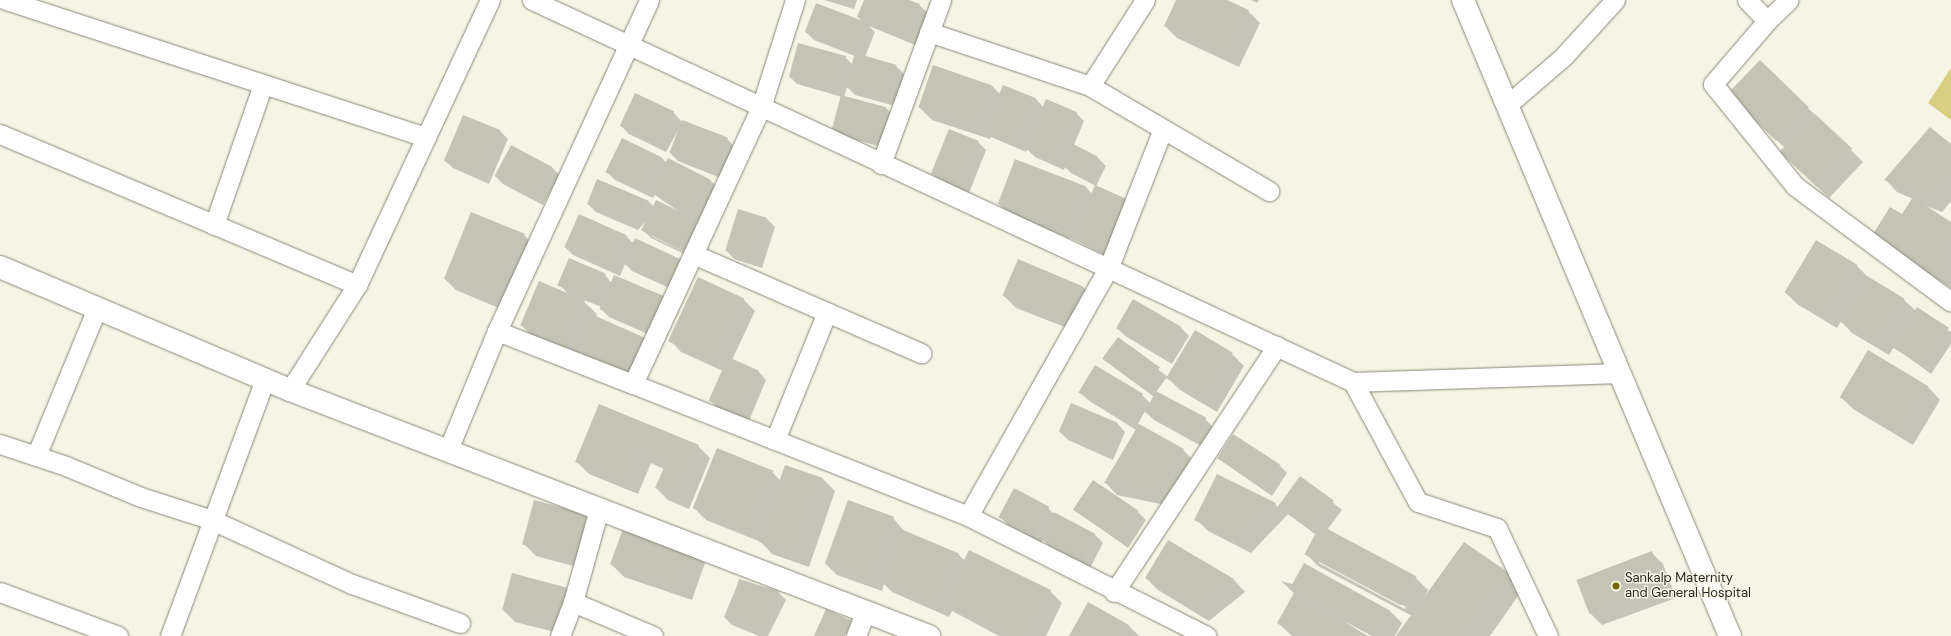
<!DOCTYPE html>
<html>
<head>
<meta charset="utf-8">
<style>
  body { margin:0 }
  #map { position:relative; width:1951px; height:636px; overflow:hidden; background:#f6f5e5; font-family:"DM Sans",sans-serif }
  div>[style] { position:absolute }
  [style*='--x'] { left:calc(var(--x)*1px); top:calc(var(--y)*1px); width:calc(var(--w)*1px); rotate:calc(var(--a)*1deg) }
  .green>* { inset:0; background:#d9cf83 }
  .shadow>* { inset:0; background:#0003 }
  .building>* { inset:0; background:#c4c3b4; transform-origin:0 0 }
  .roads { filter:drop-shadow(0 0 1px #888779) drop-shadow(0 0 1px #888779) }
  .street>* { height:19px; margin:-9.5px; padding:0 9.5px; transform-origin:9.5px; border-radius:9.5px; background:#fff }
  .secondary>* { height:22px; margin:-11px; padding:0 11px; transform-origin:11px; border-radius:11px; background:#fff }
  .primary>* { height:22px; margin:-11px; padding:0 11px; transform-origin:11px; border-radius:11px; background:#fff }
  .dots>* { width:11px; height:11px; translate:-50% -50%; box-sizing:border-box; border:2px solid #f6f5e5; border-radius:50% }
  span { translate:-50% -50%; white-space:nowrap; text-align:center; line-height:1.15; -webkit-text-stroke:3px #f6f5e5; paint-order:stroke }
  .poi-label { font-size:13px; color:#2a2a24 }
  .left { translate:0 -50%; text-align:left }
</style>
</head>
<body>
<div id="map">
  <div class="green">
    <div style="clip-path:polygon(1951px 68px,1951px 120px,1928px 103px)"></div>
  </div>
  <div class="shadow">
    <div style="clip-path:polygon(824px 0,857px 0,854px 9px)"></div>
    <div style="clip-path:polygon(865px 0,907px 0,919px 5px,928px 13px,915px 45px,869px 26px,875px 32px,865px 57px,896px 66px,904px 74px,895px 106px,855px 95px,847px 87px,844px 97px,886px 108px,894px 116px,885px 148px,842px 136px,834px 128px,842px 97px,797px 84px,789px 76px,845px 57px,853px 65px,855px 56px,814px 40px,806px 32px,864px 23px,858px 17px)"></div>
    <div style="clip-path:polygon(1177px 0,1224px 0,1248px 11px,1260px 23px,1239px 67px,1177px 38px,1165px 26px)"></div>
    <div style="clip-path:polygon(1251px 0,1259px 0,1257px 3px)"></div>
    <div style="clip-path:polygon(1760px 61px,1863px 162px,1829px 198px,1792px 163px,1784px 147px,1741px 106px)"></div>
    <div style="clip-path:polygon(992px 86px,1000px 94px,1003px 86px,1036px 99px,1044px 108px,1076px 113px,1084px 121px,1074px 145px,1098px 158px,1106px 166px,1096px 186px,1071px 173px,1065px 167px,1064px 170px,1035px 157px,1027px 149px,1026px 152px,991px 137px,990px 139px,932px 120px,920px 108px)"></div>
    <div style="clip-path:polygon(673px 112px,681px 121px,727px 139px,735px 147px,723px 179px,678px 161px,670px 153px,681px 125px,666px 152px,629px 134px,621px 126px)"></div>
    <div style="clip-path:polygon(463px 116px,500px 131px,508px 139px,489px 184px,453px 168px,444px 160px)"></div>
    <div style="clip-path:polygon(978px 142px,986px 150px,969px 193px,940px 182px,932px 173px)"></div>
    <div style="clip-path:polygon(1951px 146px,1951px 201px,1942px 212px,1921px 204px,1951px 223px,1951px 288px,1886px 246px,1913px 199px,1897px 192px,1886px 180px)"></div>
    <div style="clip-path:polygon(evenodd,661px 157px,667px 163px,669px 159px,711px 181px,719px 189px,695px 259px,651px 238px,643px 230px,646px 221px,638px 230px,596px 212px,588px 204px,598px 181px,649px 202px,654px 207px,684px 215px,655px 195px,653px 198px,615px 180px,607px 172px,661px 157px,651px 233px,692px 253px,691px 255px,651px 236px,651px 233px)"></div>
    <div style="clip-path:polygon(551px 166px,559px 175px,543px 205px,503px 184px,495px 176px)"></div>
    <div style="clip-path:polygon(1085px 186px,1092px 194px,1127px 200px,1112px 259px,1077px 241px,1011px 216px,999px 204px)"></div>
    <div style="clip-path:polygon(739px 210px,767px 219px,775px 227px,762px 268px,734px 259px,726px 250px)"></div>
    <div style="clip-path:polygon(524px 235px,536px 247px,508px 312px,456px 290px,444px 278px)"></div>
    <div style="clip-path:polygon(626px 236px,633px 243px,678px 292px,632px 271px,625px 264px,620px 276px,573px 255px,565px 247px)"></div>
    <div style="clip-path:polygon(1856px 265px,1868px 277px,1904px 300px,1916px 311px,1951px 332px,1951px 344px,1931px 374px,1894px 347px,1889px 355px,1852px 333px,1841px 321px,1837px 328px,1797px 304px,1785px 292px)"></div>
    <div style="clip-path:polygon(605px 275px,657px 338px,609px 317px,601px 309px,602px 307px,581px 299px,597px 314px,596px 317px,647px 340px,659px 351px,644px 385px,587px 359px,580px 352px,578px 357px,533px 337px,521px 325px,569px 295px,559px 284px)"></div>
    <div style="clip-path:polygon(1082px 286px,1094px 298px,1080px 333px,1016px 308px,1004px 296px)"></div>
    <div style="clip-path:polygon(743px 299px,755px 311px,732px 360px,758px 371px,766px 380px,749px 421px,719px 409px,711px 401px,723px 371px,681px 352px,670px 340px)"></div>
    <div style="clip-path:polygon(1133px 300px,1181px 328px,1189px 336px,1172px 364px,1125px 336px,1117px 327px)"></div>
    <div style="clip-path:polygon(1118px 339px,1168px 377px,1232px 354px,1244px 366px,1217px 412px,1180px 390px,1167px 377px,1156px 392px,1205px 419px,1213px 427px,1203px 447px,1154px 420px,1145px 411px,1138px 424px,1183px 450px,1195px 462px,1170px 506px,1117px 495px,1106px 483px,1136px 430px,1088px 400px,1080px 392px,1142px 395px,1150px 403px,1154px 397px,1104px 358px)"></div>
    <div style="clip-path:polygon(1929px 388px,1940px 400px,1913px 445px,1853px 409px,1841px 397px)"></div>
    <div style="clip-path:polygon(600px 405px,698px 446px,710px 458px,689px 509px,668px 500px,656px 488px,664px 469px,651px 463px,638px 494px,589px 474px,577px 462px)"></div>
    <div style="clip-path:polygon(1117px 423px,1125px 432px,1113px 460px,1068px 440px,1060px 432px)"></div>
    <div style="clip-path:polygon(1219px 459px,1279px 465px,1287px 473px,1272px 496px)"></div>
    <div style="clip-path:polygon(786px 467px,823px 479px,835px 491px,809px 567px,772px 554px,761px 542px,706px 520px,694px 508px,772px 472px,781px 481px)"></div>
    <div style="clip-path:polygon(evenodd,1300px 477px,1342px 510px,1327px 530px,1416px 578px,1428px 590px,1423px 600px,1508px 574px,1523px 589px,1490px 636px,1398px 636px,1412px 616px,1318px 566px,1306px 554px,1316px 535px,1288px 514px,1251px 553px,1208px 531px,1196px 519px,1275px 504px,1278px 507px,1300px 477px,1319px 560px,1406px 607px,1405px 609px,1319px 563px,1319px 560px)"></div>
    <div style="clip-path:polygon(535px 501px,588px 570px,536px 556px,524px 544px)"></div>
    <div style="clip-path:polygon(1048px 508px,1054px 514px,1095px 535px,1103px 543px,1090px 568px,1049px 546px,1043px 540px,1042px 543px,1008px 525px,1000px 517px)"></div>
    <div style="clip-path:polygon(1075px 510px,1138px 512px,1146px 520px,1128px 548px)"></div>
    <div style="clip-path:polygon(893px 518px,904px 531px,959px 555px,965px 561px,1050px 591px,1062px 603px,1046px 636px,999px 636px,952px 611px,949px 617px,892px 592px,884px 584px,882px 591px,837px 575px,825px 563px)"></div>
    <div style="clip-path:polygon(1169px 541px,1234px 580px,1245px 592px,1209px 621px,1158px 590px,1146px 578px)"></div>
    <div style="clip-path:polygon(693px 551px,705px 563px,692px 600px,624px 577px,612px 565px)"></div>
    <div style="clip-path:polygon(1651px 552px,1663px 564px,1676px 598px,1602px 625px,1590px 613px)"></div>
    <div style="clip-path:polygon(739px 581px,778px 592px,786px 600px,768px 636px,759px 636px,732px 625px,724px 617px)"></div>
    <div style="clip-path:polygon(1281px 581px,1390px 611px,1402px 623px,1395px 636px,1372px 636px,1344px 621px,1366px 636px,1292px 636px,1278px 623px,1295px 594px)"></div>
    <div style="clip-path:polygon(565px 588px,577px 600px,567px 635px,515px 622px,503px 610px)"></div>
    <div style="clip-path:polygon(1128px 625px,1139px 636px,1070px 636px)"></div>
  </div>
  <div class="building">
    <div style="clip-path:polygon(864px 0,909px 0,920px 4px,907px 38px,857px 17px)"></div>
    <div style="clip-path:polygon(1176px 0,1227px 0,1249px 10px,1227px 56px,1164px 26px)"></div>
    <div style="left:816px;top:3px;width:56px;height:31px;rotate:21deg"></div>
    <div style="left:798px;top:43px;width:50px;height:35px;rotate:15deg"></div>
    <div style="left:855px;top:53px;width:43px;height:35px;rotate:16deg"></div>
    <div style="left:1760px;top:60px;width:68px;height:47px;rotate:44deg"></div>
    <div style="left:933px;top:65px;width:62px;height:45px;rotate:19deg"></div>
    <div style="left:1003px;top:85px;width:35px;height:51px;rotate:22deg"></div>
    <div style="left:635px;top:93px;width:43px;height:36px;rotate:25deg"></div>
    <div style="left:841px;top:95px;width:47px;height:35px;rotate:15deg"></div>
    <div style="left:1046px;top:99px;width:34px;height:54px;rotate:23deg"></div>
    <div style="left:1815px;top:114px;width:51px;height:52px;rotate:43deg"></div>
    <div style="left:463px;top:115px;width:40px;height:50px;rotate:22deg"></div>
    <div style="left:682px;top:120px;width:49px;height:35px;rotate:21deg"></div>
    <div style="clip-path:polygon(1930px 127px,1951px 144px,1951px 175px,1930px 200px,1884px 180px)"></div>
    <div style="left:949px;top:129px;width:32px;height:48px;rotate:22deg"></div>
    <div style="left:622px;top:138px;width:43px;height:38px;rotate:26deg"></div>
    <div style="left:1073px;top:144px;width:28px;height:24px;rotate:27deg"></div>
    <div style="left:511px;top:145px;width:45px;height:35px;rotate:28deg"></div>
    <div style="left:668px;top:158px;width:48px;height:38px;rotate:27deg"></div>
    <div style="left:1015px;top:159px;width:75px;height:48px;rotate:21deg"></div>
    <div style="clip-path:polygon(597px 179px,649px 201px,630px 222px,587px 204px)"></div>
    <div style="left:1095px;top:185px;width:35px;height:57px;rotate:24deg"></div>
    <div style="clip-path:polygon(1913px 197px,1951px 222px,1950px 283px,1873px 234px,1890px 207px,1902px 214px)"></div>
    <div style="left:656px;top:200px;width:51px;height:34px;rotate:26deg"></div>
    <div style="left:738px;top:209px;width:30px;height:44px;rotate:17deg"></div>
    <div style="left:471px;top:212px;width:58px;height:72px;rotate:22deg"></div>
    <div style="left:579px;top:214px;width:52px;height:36px;rotate:24deg"></div>
    <div style="left:635px;top:238px;width:51px;height:28px;rotate:25deg"></div>
    <div style="left:1816px;top:240px;width:48px;height:61px;rotate:31deg"></div>
    <div style="left:569px;top:258px;width:40px;height:30px;rotate:23deg"></div>
    <div style="left:1018px;top:259px;width:70px;height:40px;rotate:23deg"></div>
    <div style="left:614px;top:275px;width:54px;height:37px;rotate:23deg"></div>
    <div style="left:1867px;top:276px;width:44px;height:53px;rotate:31deg"></div>
    <div style="left:698px;top:277px;width:51px;height:71px;rotate:25deg"></div>
    <div style="left:539px;top:281px;width:50px;height:48px;rotate:23deg"></div>
    <div style="left:1133px;top:299px;width:56px;height:34px;rotate:30deg"></div>
    <div style="left:1917px;top:307px;width:38px;height:47px;rotate:33deg"></div>
    <div style="left:589px;top:313px;width:64px;height:38px;rotate:24deg"></div>
    <div style="left:1195px;top:330px;width:44px;height:56px;rotate:31deg"></div>
    <div style="left:1118px;top:337px;width:52px;height:27px;rotate:36deg"></div>
    <div style="left:1868px;top:350px;width:71px;height:55px;rotate:31deg"></div>
    <div style="left:728px;top:357px;width:34px;height:48px;rotate:24deg"></div>
    <div style="left:1095px;top:365px;width:56px;height:32px;rotate:31deg"></div>
    <div style="left:1156px;top:391px;width:57px;height:24px;rotate:28deg"></div>
    <div style="left:1071px;top:403px;width:50px;height:31px;rotate:23deg"></div>
    <div style="clip-path:polygon(599px 404px,699px 445px,677px 497px,655px 488px,666px 463px,639px 452px,626px 483px,575px 462px)"></div>
    <div style="clip-path:polygon(1139px 424px,1184px 449px,1158px 494px,1104px 483px)"></div>
    <div style="left:1233px;top:434px;width:56px;height:29px;rotate:33deg"></div>
    <div style="left:717px;top:448px;width:61px;height:65px;rotate:22deg"></div>
    <div style="left:785px;top:465px;width:40px;height:81px;rotate:19deg"></div>
    <div style="clip-path:polygon(1217px 474px,1276px 503px,1238px 541px,1194px 520px)"></div>
    <div style="left:1300px;top:476px;width:42px;height:37px;rotate:36deg"></div>
    <div style="left:1093px;top:480px;width:55px;height:36px;rotate:34deg"></div>
    <div style="left:1014px;top:488px;width:40px;height:33px;rotate:28deg"></div>
    <div style="left:534px;top:500px;width:56px;height:46px;rotate:15deg"></div>
    <div style="left:848px;top:500px;width:49px;height:67px;rotate:20deg"></div>
    <div style="left:1054px;top:512px;width:47px;height:30px;rotate:28deg"></div>
    <div style="left:1320px;top:525px;width:109px;height:33px;rotate:28deg"></div>
    <div style="left:624px;top:526px;width:73px;height:41px;rotate:20deg"></div>
    <div style="left:901px;top:529px;width:63px;height:56px;rotate:23deg"></div>
    <div style="clip-path:polygon(1168px 540px,1234px 579px,1196px 609px,1145px 578px)"></div>
    <div style="clip-path:polygon(1464px 542px,1509px 573px,1463px 636px,1396px 636px)"></div>
    <div style="clip-path:polygon(969px 550px,1051px 590px,1029px 636px,1010px 636px,943px 603px)"></div>
    <div style="left:1652px;top:551px;width:36px;height:81px;rotate:69deg"></div>
    <div style="left:1304px;top:563px;width:99px;height:30px;rotate:29deg"></div>
    <div style="left:512px;top:573px;width:56px;height:38px;rotate:15deg"></div>
    <div style="left:739px;top:579px;width:41px;height:41px;rotate:17deg"></div>
    <div style="clip-path:polygon(1294px 593px,1368px 636px,1299px 636px,1277px 623px)"></div>
    <div style="clip-path:polygon(1088px 602px,1129px 625px,1122px 636px,1069px 636px)"></div>
    <div style="clip-path:polygon(826px 609px,852px 621px,845px 636px,814px 636px)"></div>
  </div>
  <div class="roads">
    <div class="street">
      <div style="--x:6;--y:0;--w:442;--a:18.1"></div>
      <div style="--x:532;--y:0;--w:906;--a:24.95"></div>
      <div style="--x:1353;--y:382;--w:267;--a:-1.9"></div>
      <div style="--x:795;--y:0;--w:112;--a:107.6"></div>
      <div style="--x:761;--y:107;--w:305;--a:114.8"></div>
      <div style="--x:633;--y:384;--w:360;--a:21.5"></div>
      <div style="--x:968;--y:516;--w:284;--a:-60.5"></div>
      <div style="--x:1108;--y:269;--w:150;--a:-68.6"></div>
      <div style="--x:1747;--y:0;--w:29;--a:46"></div>
      <div style="--x:1767;--y:21;--w:30;--a:-44"></div>
      <div style="--x:1767;--y:21;--w:83;--a:130.6"></div>
      <div style="--x:1713;--y:84;--w:131;--a:51.2"></div>
      <div style="--x:1795;--y:186;--w:194;--a:36.6"></div>
      <div style="--x:929;--y:32;--w:170;--a:18.5"></div>
      <div style="--x:1090;--y:86;--w:102;--a:-57.4"></div>
      <div style="--x:1090;--y:86;--w:208;--a:30.4"></div>
      <div style="--x:1507;--y:105;--w:74;--a:-40.6"></div>
      <div style="--x:1563;--y:57;--w:77;--a:-47.6"></div>
      <div style="--x:0;--y:134;--w:388;--a:22.9"></div>
      <div style="--x:881;--y:164;--w:175;--a:-69.9"></div>
      <div style="--x:214;--y:225;--w:149;--a:-70.8"></div>
      <div style="--x:693;--y:254;--w:249;--a:23.5"></div>
      <div style="--x:497;--y:331;--w:146;--a:21.3"></div>
      <div style="--x:1353;--y:382;--w:136;--a:61.6"></div>
      <div style="--x:1418;--y:502;--w:83;--a:18.2"></div>
      <div style="--x:1497;--y:528;--w:119;--a:64.7"></div>
      <div style="--x:290;--y:390;--w:125;--a:-57.5"></div>
      <div style="--x:357;--y:285;--w:315;--a:-65"></div>
      <div style="--x:775;--y:440;--w:138;--a:-67.9"></div>
      <div style="--x:0;--y:444;--w:70;--a:18.4"></div>
      <div style="--x:66;--y:466;--w:81;--a:22.5"></div>
      <div style="--x:141;--y:497;--w:75;--a:17.9"></div>
      <div style="--x:212;--y:520;--w:154;--a:24.6"></div>
      <div style="--x:352;--y:584;--w:115;--a:19.9"></div>
      <div style="--x:448;--y:450;--w:129;--a:-67.6"></div>
      <div style="--x:497;--y:331;--w:364;--a:-65.3"></div>
      <div style="--x:36;--y:456;--w:160;--a:-67.6"></div>
      <div style="--x:968;--y:516;--w:267;--a:26.7"></div>
      <div style="--x:0;--y:592;--w:126;--a:20.4"></div>
      <div style="--x:1114;--y:592;--w:295;--a:-56.5"></div>
      <div style="--x:573;--y:602;--w:87;--a:23"></div>
      <div style="--x:170;--y:636;--w:274;--a:-69.7"></div>
      <div style="--x:560;--y:636;--w:36;--a:-69"></div>
      <div style="--x:573;--y:602;--w:97;--a:-74.4"></div>
      <div style="--x:856;--y:636;--w:26;--a:-69"></div>
    </div>
    <div class="secondary">
      <div style="--x:0;--y:267;--w:315;--a:23"></div>
      <div style="--x:290;--y:390;--w:685;--a:21.06"></div>
    </div>
    <div class="primary">
      <div style="--x:1463;--y:0;--w:690;--a:67.23"></div>
    </div>
  </div>
  <div class="dots">
    <div style="left:1616px;top:586px;background:#736800"></div>
  </div>
  <div class="poi-label">
    <span class="left" style="left:1625px;top:586px">Sankalp Maternity<br>and General Hospital</span>
  </div>
</div>
</body>
</html>
